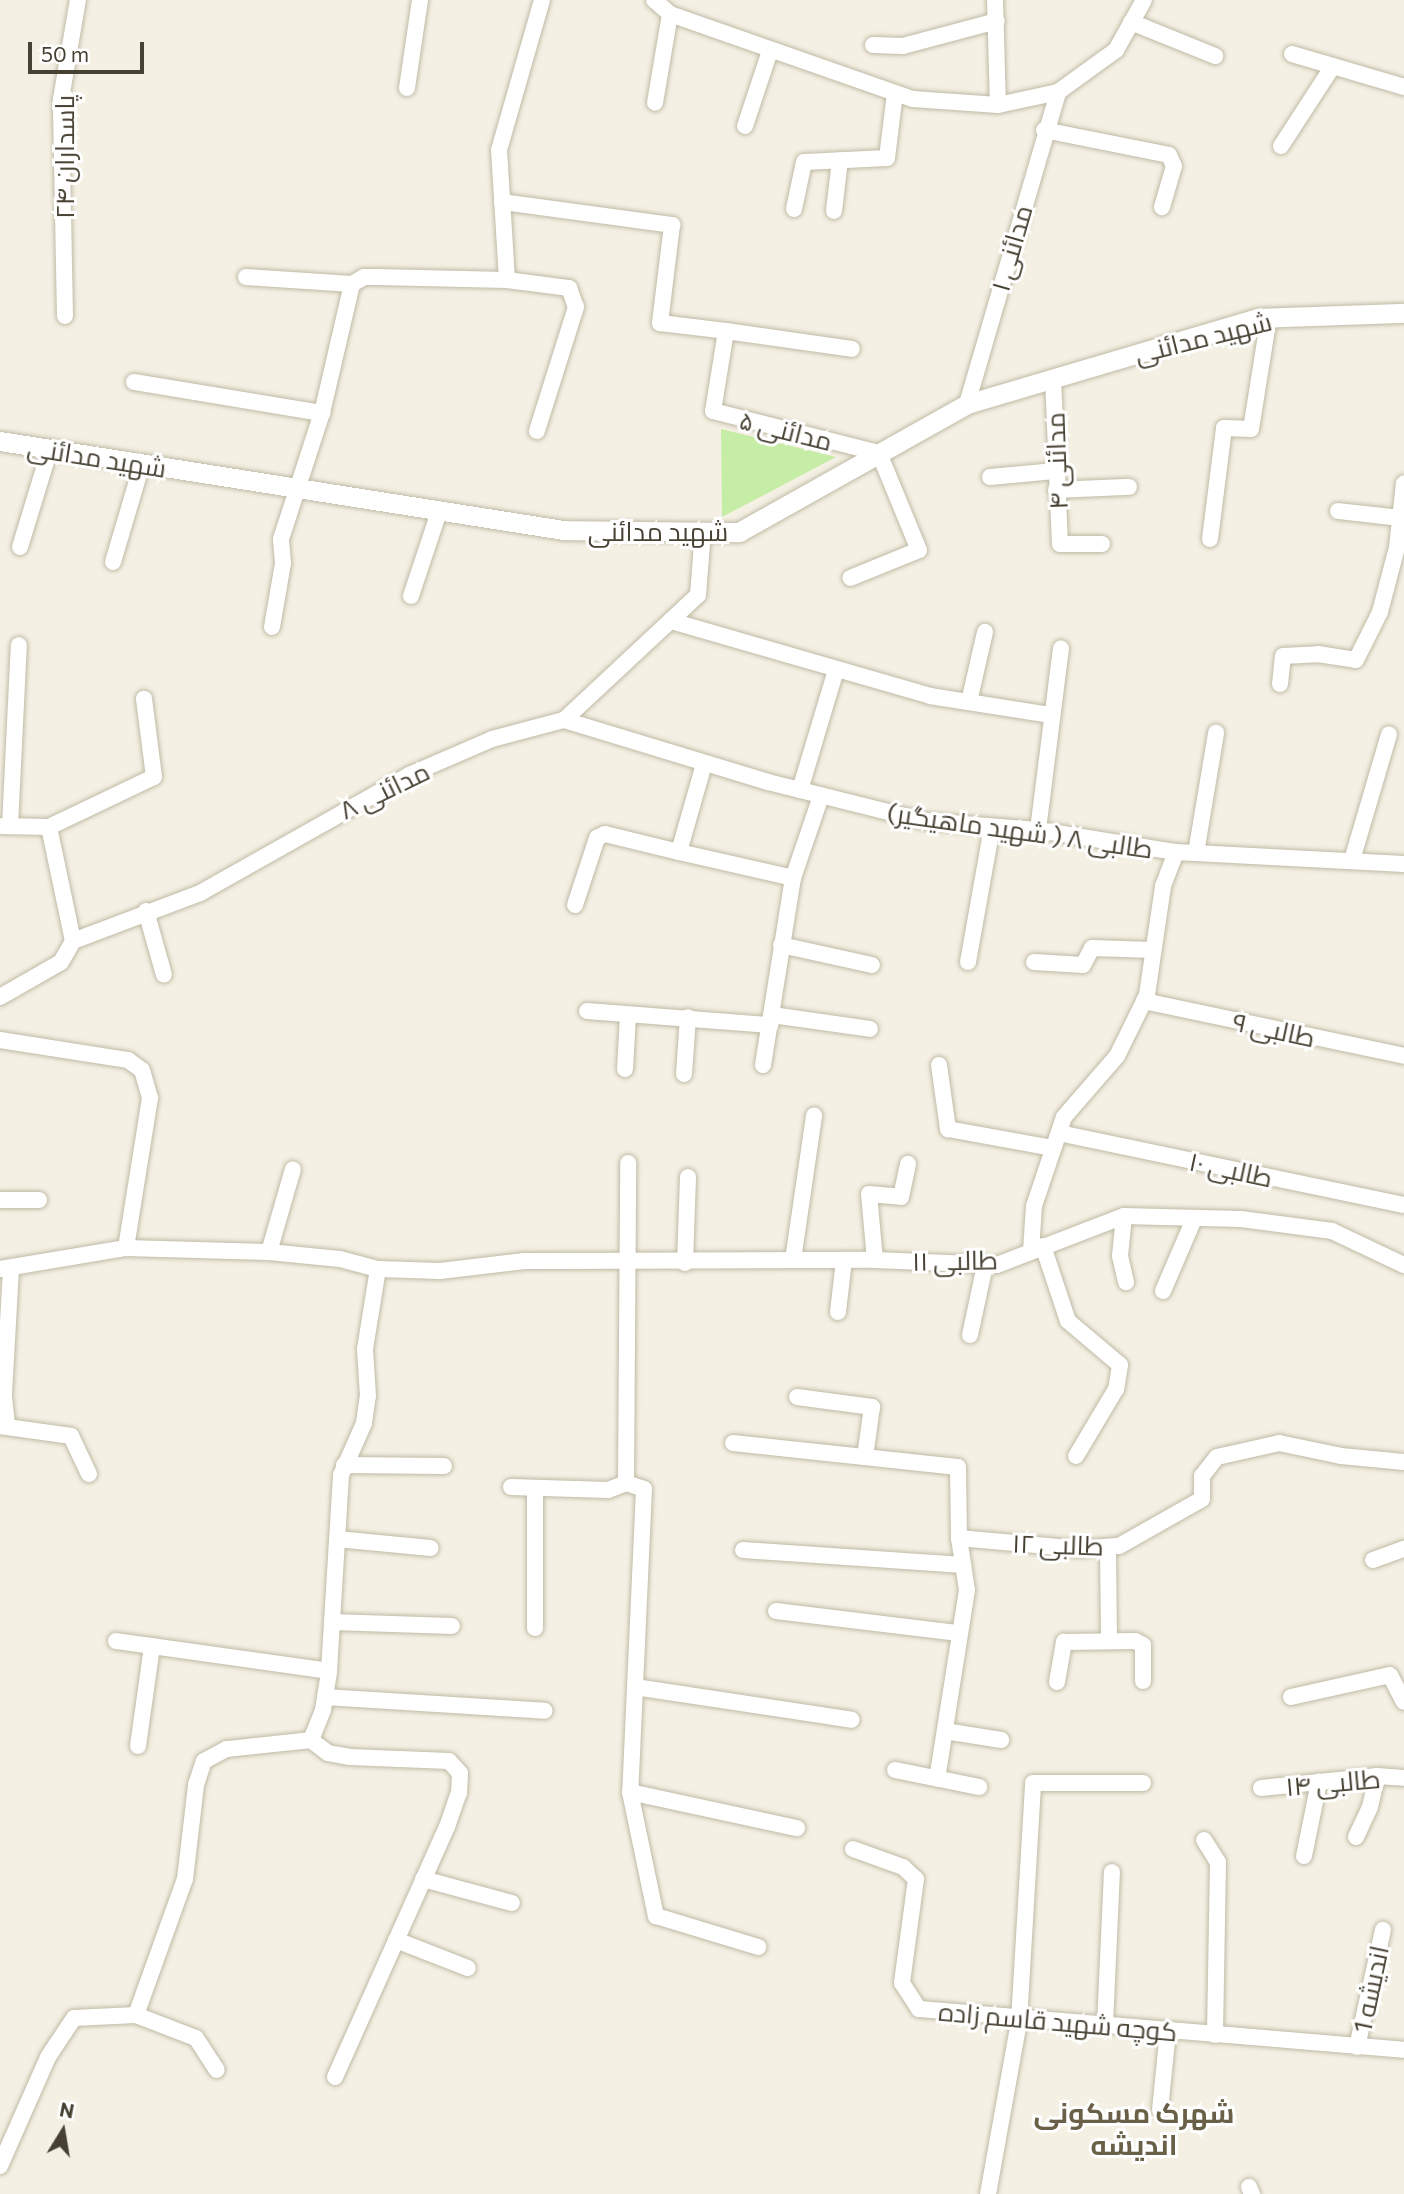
<!DOCTYPE html>
<html>
<head>
<meta charset="utf-8">
<style>
  body { margin:0 }
  #map { position:relative; width:1404px; height:2194px; overflow:hidden; background:#f4f0e3; font-family:Commissioner,Cairo,sans-serif }
  div>[style] { position:absolute }
  [style*='--x'] { left:calc(var(--x)*1px); top:calc(var(--y)*1px); width:calc(var(--w)*1px); rotate:calc(var(--a)*1deg) }
  .green>* { inset:0; background:#c6eda6 }
  .roads { filter:drop-shadow(0 0 2px #c0baa5) drop-shadow(0 0 2px #c0baa5) }
  .minor>* { height:16px; margin:-8px; padding:0 8px; transform-origin:8px; border-radius:8px; background:#fff }
  .tertiary>* { height:19px; margin:-9.5px; padding:0 9.5px; transform-origin:9.5px; border-radius:9.5px; background:#fff }
  span { translate:-50% -50%; white-space:nowrap; text-align:center; line-height:1.15; -webkit-text-stroke:6px #fff; paint-order:stroke }
  .street-label { font-size:26px; color:#464132 }
  .neighbourhood-label { font-size:28px; color:#6a6048; font-weight:700 }
  .north { position:absolute; left:28px; top:2096px; width:70px; height:70px; -webkit-text-stroke:5px #fff; paint-order:stroke; rotate:11deg; font-size:19px; font-weight:700; line-height:28px; text-align:center; color:#464132 }
  .north::after { content:''; display:block; margin:auto; width:24px; height:32px; background:#464132; clip-path:polygon(50% 0,100% 100%,50% 72%,0 100%) }
  .scale { position:absolute; left:28px; top:42px; width:116px; height:32px; box-sizing:border-box; border:4px solid #464132; border-top:0; padding-left:9px; font-size:21px; line-height:24px; white-space:nowrap; color:#464132; -webkit-text-stroke:5px #fff; paint-order:stroke }
</style>
</head>
<body>
<div id="map">
  <div class="green">
    <div style="clip-path:polygon(721px 429px,836px 457px,722px 517px)"></div>
  </div>
  <div class="roads">
    <div class="minor">
      <div style="--x:654;--y:0;--w:21;--a:41"></div>
      <div style="--x:670;--y:14;--w:90;--a:99.6"></div>
      <div style="--x:995;--y:0;--w:105;--a:88.4"></div>
      <div style="--x:670;--y:14;--w:257;--a:19.3"></div>
      <div style="--x:913;--y:99;--w:85;--a:4"></div>
      <div style="--x:998;--y:105;--w:61;--a:-12.2"></div>
      <div style="--x:1058;--y:92;--w:72;--a:-35.9"></div>
      <div style="--x:1116;--y:50;--w:57;--a:-60.8"></div>
      <div style="--x:1131;--y:22;--w:91;--a:22"></div>
      <div style="--x:873;--y:45;--w:30;--a:2"></div>
      <div style="--x:903;--y:46;--w:97;--a:-14.9"></div>
      <div style="--x:1292;--y:54;--w:117;--a:16.4"></div>
      <div style="--x:407;--y:88;--w:89;--a:-81.6"></div>
      <div style="--x:745;--y:126;--w:79;--a:-71.6"></div>
      <div style="--x:1044;--y:130;--w:127;--a:11.3"></div>
      <div style="--x:1169;--y:155;--w:12;--a:66"></div>
      <div style="--x:1174;--y:166;--w:43;--a:106.3"></div>
      <div style="--x:1281;--y:146;--w:95;--a:-57"></div>
      <div style="--x:502;--y:202;--w:172;--a:7.7"></div>
      <div style="--x:672;--y:225;--w:99;--a:97"></div>
      <div style="--x:660;--y:323;--w:66;--a:6.9"></div>
      <div style="--x:726;--y:331;--w:81;--a:99.2"></div>
      <div style="--x:713;--y:411;--w:171;--a:14.2"></div>
      <div style="--x:879;--y:453;--w:105;--a:67.6"></div>
      <div style="--x:919;--y:550;--w:74;--a:157.9"></div>
      <div style="--x:794;--y:209;--w:48;--a:-78"></div>
      <div style="--x:804;--y:162;--w:83;--a:-2.8"></div>
      <div style="--x:887;--y:158;--w:65;--a:-83"></div>
      <div style="--x:834;--y:211;--w:51;--a:-83.3"></div>
      <div style="--x:246;--y:277;--w:106;--a:3.8"></div>
      <div style="--x:507;--y:280;--w:130;--a:-93.5"></div>
      <div style="--x:499;--y:150;--w:156;--a:-74"></div>
      <div style="--x:65;--y:316;--w:217;--a:-91.1"></div>
      <div style="--x:61;--y:99;--w:100;--a:-80.3"></div>
      <div style="--x:726;--y:331;--w:127;--a:8.1"></div>
      <div style="--x:1053;--y:378;--w:166;--a:87.6"></div>
      <div style="--x:1060;--y:544;--w:42;--a:0"></div>
      <div style="--x:134;--y:382;--w:191;--a:9.4"></div>
      <div style="--x:967;--y:404;--w:325;--a:-73.7"></div>
      <div style="--x:990;--y:477;--w:65;--a:-5.3"></div>
      <div style="--x:1056;--y:490;--w:73;--a:-2.4"></div>
      <div style="--x:1338;--y:511;--w:62;--a:6.4"></div>
      <div style="--x:1210;--y:539;--w:112;--a:-82.8"></div>
      <div style="--x:1224;--y:428;--w:27;--a:2"></div>
      <div style="--x:1251;--y:429;--w:113;--a:-80.9"></div>
      <div style="--x:20;--y:547;--w:102;--a:-73"></div>
      <div style="--x:113;--y:562;--w:102;--a:-73.5"></div>
      <div style="--x:411;--y:596;--w:89;--a:-71.6"></div>
      <div style="--x:671;--y:621;--w:270;--a:16.1"></div>
      <div style="--x:930;--y:696;--w:121;--a:9"></div>
      <div style="--x:272;--y:627;--w:65;--a:-80.2"></div>
      <div style="--x:283;--y:563;--w:24;--a:-95"></div>
      <div style="--x:281;--y:539;--w:133;--a:-72"></div>
      <div style="--x:322;--y:413;--w:132;--a:-76.9"></div>
      <div style="--x:352;--y:284;--w:14;--a:-30"></div>
      <div style="--x:364;--y:277;--w:13;--a:0"></div>
      <div style="--x:377;--y:277;--w:130;--a:1.3"></div>
      <div style="--x:507;--y:280;--w:63;--a:7.4"></div>
      <div style="--x:569;--y:288;--w:20;--a:70"></div>
      <div style="--x:576;--y:307;--w:130;--a:107.5"></div>
      <div style="--x:1280;--y:684;--w:28;--a:-84"></div>
      <div style="--x:1283;--y:656;--w:35;--a:-3"></div>
      <div style="--x:1318;--y:654;--w:38;--a:9"></div>
      <div style="--x:1356;--y:660;--w:54;--a:-63.4"></div>
      <div style="--x:1380;--y:612;--w:67;--a:-75.3"></div>
      <div style="--x:1397;--y:547;--w:64;--a:-83.8"></div>
      <div style="--x:969;--y:702;--w:72;--a:-77.1"></div>
      <div style="--x:564;--y:720;--w:213;--a:16.9"></div>
      <div style="--x:768;--y:782;--w:162;--a:14"></div>
      <div style="--x:925;--y:821;--w:113;--a:4.6"></div>
      <div style="--x:1038;--y:830;--w:140;--a:9.1"></div>
      <div style="--x:1176;--y:852;--w:228;--a:3"></div>
      <div style="--x:704;--y:764;--w:91;--a:105.9"></div>
      <div style="--x:679;--y:852;--w:117;--a:12.8"></div>
      <div style="--x:800;--y:790;--w:125;--a:-73.3"></div>
      <div style="--x:2;--y:826;--w:47;--a:1.2"></div>
      <div style="--x:49;--y:827;--w:116;--a:78.1"></div>
      <div style="--x:10;--y:826;--w:181;--a:-87.2"></div>
      <div style="--x:49;--y:827;--w:116;--a:-25.5"></div>
      <div style="--x:154;--y:777;--w:79;--a:-97.3"></div>
      <div style="--x:1038;--y:830;--w:183;--a:-82.8"></div>
      <div style="--x:1196;--y:853;--w:122;--a:-80.5"></div>
      <div style="--x:1352;--y:860;--w:131;--a:-73.6"></div>
      <div style="--x:575;--y:905;--w:71;--a:-71.8"></div>
      <div style="--x:597;--y:838;--w:9;--a:-27"></div>
      <div style="--x:605;--y:834;--w:76;--a:13.7"></div>
      <div style="--x:146;--y:911;--w:66;--a:74.3"></div>
      <div style="--x:781;--y:945;--w:93;--a:12.4"></div>
      <div style="--x:968;--y:962;--w:137;--a:-79.9"></div>
      <div style="--x:1034;--y:962;--w:49;--a:3.5"></div>
      <div style="--x:1083;--y:965;--w:19;--a:-62"></div>
      <div style="--x:1092;--y:948;--w:61;--a:1.9"></div>
      <div style="--x:0;--y:997;--w:70;--a:-29.8"></div>
      <div style="--x:61;--y:962;--w:24;--a:-60"></div>
      <div style="--x:73;--y:941;--w:136;--a:-20.7"></div>
      <div style="--x:200;--y:893;--w:240;--a:-29.4"></div>
      <div style="--x:409;--y:775;--w:90;--a:-23.4"></div>
      <div style="--x:492;--y:739;--w:74;--a:-14.8"></div>
      <div style="--x:564;--y:720;--w:183;--a:-43"></div>
      <div style="--x:698;--y:595;--w:63;--a:-85.5"></div>
      <div style="--x:1144;--y:1001;--w:266;--a:11.9"></div>
      <div style="--x:587;--y:1011;--w:184;--a:4.4"></div>
      <div style="--x:772;--y:1015;--w:99;--a:8.1"></div>
      <div style="--x:0;--y:1040;--w:130;--a:8.9"></div>
      <div style="--x:128;--y:1060;--w:17;--a:36"></div>
      <div style="--x:142;--y:1070;--w:29;--a:74"></div>
      <div style="--x:150;--y:1098;--w:152;--a:99.1"></div>
      <div style="--x:763;--y:1065;--w:189;--a:-80.9"></div>
      <div style="--x:793;--y:878;--w:87;--a:-71.1"></div>
      <div style="--x:939;--y:1065;--w:65;--a:82"></div>
      <div style="--x:948;--y:1129;--w:107;--a:10.3"></div>
      <div style="--x:625;--y:1069;--w:54;--a:-86.8"></div>
      <div style="--x:684;--y:1074;--w:57;--a:-86"></div>
      <div style="--x:1059;--y:1133;--w:352;--a:11.8"></div>
      <div style="--x:0;--y:1200;--w:39;--a:0"></div>
      <div style="--x:1124;--y:1216;--w:40;--a:95.7"></div>
      <div style="--x:1120;--y:1256;--w:27;--a:77"></div>
      <div style="--x:1043;--y:1246;--w:79;--a:71.6"></div>
      <div style="--x:1068;--y:1321;--w:68;--a:40.2"></div>
      <div style="--x:1120;--y:1365;--w:24;--a:99"></div>
      <div style="--x:1116;--y:1389;--w:78;--a:120.8"></div>
      <div style="--x:1031;--y:1251;--w:45;--a:-86.2"></div>
      <div style="--x:1034;--y:1206;--w:94;--a:-71.4"></div>
      <div style="--x:1064;--y:1117;--w:81;--a:-49"></div>
      <div style="--x:1117;--y:1056;--w:68;--a:-63.8"></div>
      <div style="--x:1147;--y:995;--w:110;--a:-81.6"></div>
      <div style="--x:1163;--y:886;--w:36;--a:-69"></div>
      <div style="--x:269;--y:1252;--w:86;--a:-73.9"></div>
      <div style="--x:793;--y:1260;--w:146;--a:-81.7"></div>
      <div style="--x:875;--y:1260;--w:66;--a:-95.2"></div>
      <div style="--x:869;--y:1194;--w:32;--a:5"></div>
      <div style="--x:901;--y:1197;--w:34;--a:-78"></div>
      <div style="--x:685;--y:1263;--w:86;--a:-88"></div>
      <div style="--x:0;--y:1269;--w:128;--a:-9.5"></div>
      <div style="--x:126;--y:1248;--w:143;--a:1.6"></div>
      <div style="--x:269;--y:1252;--w:71;--a:5.6"></div>
      <div style="--x:340;--y:1259;--w:39;--a:15"></div>
      <div style="--x:378;--y:1269;--w:62;--a:1.8"></div>
      <div style="--x:440;--y:1271;--w:85;--a:-6.8"></div>
      <div style="--x:524;--y:1261;--w:351;--a:-0.2"></div>
      <div style="--x:875;--y:1260;--w:122;--a:2.3"></div>
      <div style="--x:997;--y:1265;--w:136;--a:-21.1"></div>
      <div style="--x:1124;--y:1216;--w:117;--a:1.5"></div>
      <div style="--x:1241;--y:1219;--w:92;--a:7.5"></div>
      <div style="--x:1332;--y:1231;--w:80;--a:25.3"></div>
      <div style="--x:1163;--y:1291;--w:78;--a:-66.7"></div>
      <div style="--x:838;--y:1312;--w:52;--a:-83.4"></div>
      <div style="--x:970;--y:1335;--w:72;--a:-77.9"></div>
      <div style="--x:797;--y:1397;--w:76;--a:7.6"></div>
      <div style="--x:872;--y:1407;--w:50;--a:98"></div>
      <div style="--x:7;--y:1425;--w:31;--a:-96"></div>
      <div style="--x:4;--y:1394;--w:126;--a:-86.8"></div>
      <div style="--x:0;--y:1426;--w:72;--a:8"></div>
      <div style="--x:71;--y:1436;--w:42;--a:64.7"></div>
      <div style="--x:733;--y:1443;--w:226;--a:6.1"></div>
      <div style="--x:958;--y:1467;--w:71;--a:89.2"></div>
      <div style="--x:959;--y:1538;--w:53;--a:81.3"></div>
      <div style="--x:967;--y:1590;--w:191;--a:99"></div>
      <div style="--x:344;--y:1465;--w:100;--a:0.6"></div>
      <div style="--x:626;--y:1483;--w:19;--a:18"></div>
      <div style="--x:644;--y:1489;--w:303;--a:92.6"></div>
      <div style="--x:630;--y:1792;--w:127;--a:78.2"></div>
      <div style="--x:656;--y:1916;--w:107;--a:16.9"></div>
      <div style="--x:511;--y:1487;--w:97;--a:1.8"></div>
      <div style="--x:608;--y:1490;--w:19;--a:-21"></div>
      <div style="--x:626;--y:1483;--w:320;--a:-89.6"></div>
      <div style="--x:535;--y:1489;--w:139;--a:90"></div>
      <div style="--x:959;--y:1538;--w:122;--a:5.2"></div>
      <div style="--x:1081;--y:1549;--w:38;--a:-5"></div>
      <div style="--x:1119;--y:1546;--w:95;--a:-29.5"></div>
      <div style="--x:1202;--y:1499;--w:23;--a:-90"></div>
      <div style="--x:1202;--y:1476;--w:24;--a:-52"></div>
      <div style="--x:1217;--y:1457;--w:64;--a:-12.7"></div>
      <div style="--x:1279;--y:1443;--w:63;--a:11.8"></div>
      <div style="--x:1341;--y:1456;--w:63;--a:5.4"></div>
      <div style="--x:337;--y:1539;--w:94;--a:5.5"></div>
      <div style="--x:1108;--y:1547;--w:94;--a:89.4"></div>
      <div style="--x:743;--y:1550;--w:221;--a:3.9"></div>
      <div style="--x:1373;--y:1560;--w:33;--a:-20"></div>
      <div style="--x:776;--y:1611;--w:184;--a:6.9"></div>
      <div style="--x:332;--y:1622;--w:120;--a:1.9"></div>
      <div style="--x:116;--y:1641;--w:215;--a:8"></div>
      <div style="--x:1057;--y:1682;--w:41;--a:-80.1"></div>
      <div style="--x:1064;--y:1642;--w:71;--a:-0.8"></div>
      <div style="--x:1135;--y:1641;--w:9;--a:27"></div>
      <div style="--x:1143;--y:1645;--w:36;--a:90"></div>
      <div style="--x:635;--y:1687;--w:219;--a:8.6"></div>
      <div style="--x:325;--y:1697;--w:220;--a:3.6"></div>
      <div style="--x:1291;--y:1697;--w:101;--a:-12.5"></div>
      <div style="--x:1390;--y:1675;--w:30;--a:63"></div>
      <div style="--x:945;--y:1731;--w:57;--a:9.1"></div>
      <div style="--x:138;--y:1746;--w:101;--a:-82"></div>
      <div style="--x:895;--y:1770;--w:86;--a:11.4"></div>
      <div style="--x:1261;--y:1788;--w:117;--a:-5.9"></div>
      <div style="--x:1377;--y:1776;--w:27;--a:4"></div>
      <div style="--x:630;--y:1792;--w:171;--a:12.2"></div>
      <div style="--x:1356;--y:1837;--w:33;--a:-65"></div>
      <div style="--x:1370;--y:1807;--w:32;--a:-77"></div>
      <div style="--x:1204;--y:1840;--w:26;--a:58"></div>
      <div style="--x:1218;--y:1862;--w:173;--a:91"></div>
      <div style="--x:853;--y:1849;--w:53;--a:19.8"></div>
      <div style="--x:903;--y:1867;--w:18;--a:43"></div>
      <div style="--x:916;--y:1879;--w:105;--a:97.7"></div>
      <div style="--x:902;--y:1983;--w:31;--a:57"></div>
      <div style="--x:919;--y:2009;--w:487;--a:4.8"></div>
      <div style="--x:1304;--y:1856;--w:76;--a:-78.5"></div>
      <div style="--x:423;--y:1879;--w:92;--a:15.1"></div>
      <div style="--x:396;--y:1940;--w:77;--a:21.3"></div>
      <div style="--x:136;--y:2015;--w:64;--a:21"></div>
      <div style="--x:196;--y:2038;--w:38;--a:57"></div>
      <div style="--x:1105;--y:2025;--w:153;--a:-87.4"></div>
      <div style="--x:1357;--y:2047;--w:120;--a:-77.5"></div>
      <div style="--x:335;--y:2077;--w:274;--a:-65.9"></div>
      <div style="--x:447;--y:1827;--w:36;--a:-71"></div>
      <div style="--x:459;--y:1793;--w:20;--a:-87"></div>
      <div style="--x:460;--y:1773;--w:16;--a:-133"></div>
      <div style="--x:449;--y:1761;--w:99;--a:-177.7"></div>
      <div style="--x:350;--y:1757;--w:22;--a:-170"></div>
      <div style="--x:328;--y:1753;--w:21;--a:-143"></div>
      <div style="--x:311;--y:1740;--w:32;--a:-68"></div>
      <div style="--x:323;--y:1710;--w:39;--a:-81"></div>
      <div style="--x:329;--y:1671;--w:196;--a:-86.5"></div>
      <div style="--x:341;--y:1475;--w:57;--a:-66.1"></div>
      <div style="--x:364;--y:1423;--w:27;--a:-82"></div>
      <div style="--x:368;--y:1396;--w:47;--a:-93.7"></div>
      <div style="--x:365;--y:1349;--w:81;--a:-80.8"></div>
      <div style="--x:1160;--y:2110;--w:79;--a:-84.2"></div>
      <div style="--x:0;--y:2166;--w:119;--a:-66.2"></div>
      <div style="--x:48;--y:2057;--w:47;--a:-56.3"></div>
      <div style="--x:74;--y:2018;--w:62;--a:-2.8"></div>
      <div style="--x:136;--y:2015;--w:145;--a:-70.2"></div>
      <div style="--x:185;--y:1879;--w:95;--a:-83.3"></div>
      <div style="--x:196;--y:1785;--w:25;--a:-72"></div>
      <div style="--x:204;--y:1761;--w:26;--a:-28"></div>
      <div style="--x:227;--y:1749;--w:84;--a:-6.1"></div>
      <div style="--x:1249;--y:2187;--w:8;--a:67"></div>
      <div style="--x:988;--y:2194;--w:176;--a:-79.8"></div>
      <div style="--x:1019;--y:2021;--w:238;--a:-86.6"></div>
      <div style="--x:1033;--y:1783;--w:110;--a:0"></div>
    </div>
    <div class="tertiary">
      <div style="--x:0;--y:441;--w:570;--a:8.98"></div>
      <div style="--x:563;--y:530;--w:176;--a:0.7"></div>
      <div style="--x:739;--y:532;--w:261;--a:-29.3"></div>
      <div style="--x:967;--y:404;--w:303;--a:-16.5"></div>
      <div style="--x:1258;--y:318;--w:146;--a:-2"></div>
    </div>
  </div>
  <div class="street-label">
    <span style="left:64px;top:157px;rotate:-90deg">پاسداران ۲۴</span>
    <span style="left:1011px;top:248px;rotate:-74deg">مدائنی ۱</span>
    <span style="left:1203px;top:337px;rotate:-14deg">شهید مدائنی</span>
    <span style="left:786px;top:430px;rotate:14deg">مدائنی ۵</span>
    <span style="left:97px;top:457px;rotate:9deg">شهید مدائنی</span>
    <span style="left:1056px;top:461px;rotate:-92deg">مدائنی ۴</span>
    <span style="left:658px;top:531px">شهید مدائنی</span>
    <span style="left:384px;top:790px;rotate:-26deg">مدائنی ۸</span>
    <span style="left:1020px;top:830px;rotate:8deg">طالبی ۸ ( شهید ماهیگیر)</span>
    <span style="left:1274px;top:1029px;rotate:12deg">طالبی ۹</span>
    <span style="left:1231px;top:1169px;rotate:12deg">طالبی ۱۰</span>
    <span style="left:955px;top:1260px;rotate:-1deg">طالبی ۱۱</span>
    <span style="left:1058px;top:1544px;rotate:2deg">طالبی ۱۲</span>
    <span style="left:1333px;top:1782px;rotate:-5deg">طالبی ۱۴</span>
    <span style="left:1370px;top:1989px;rotate:-78deg">اندیشه 1</span>
    <span style="left:1058px;top:2021px;rotate:5deg">کوچه شهید قاسم زاده</span>
  </div>
  <div class="neighbourhood-label">
    <span style="left:1134px;top:2128px">شهرک مسکونی<br>اندیشه</span>
  </div>
  <div class="north">N</div>
  <div class="scale">50 m</div>
</div>
</body>
</html>
